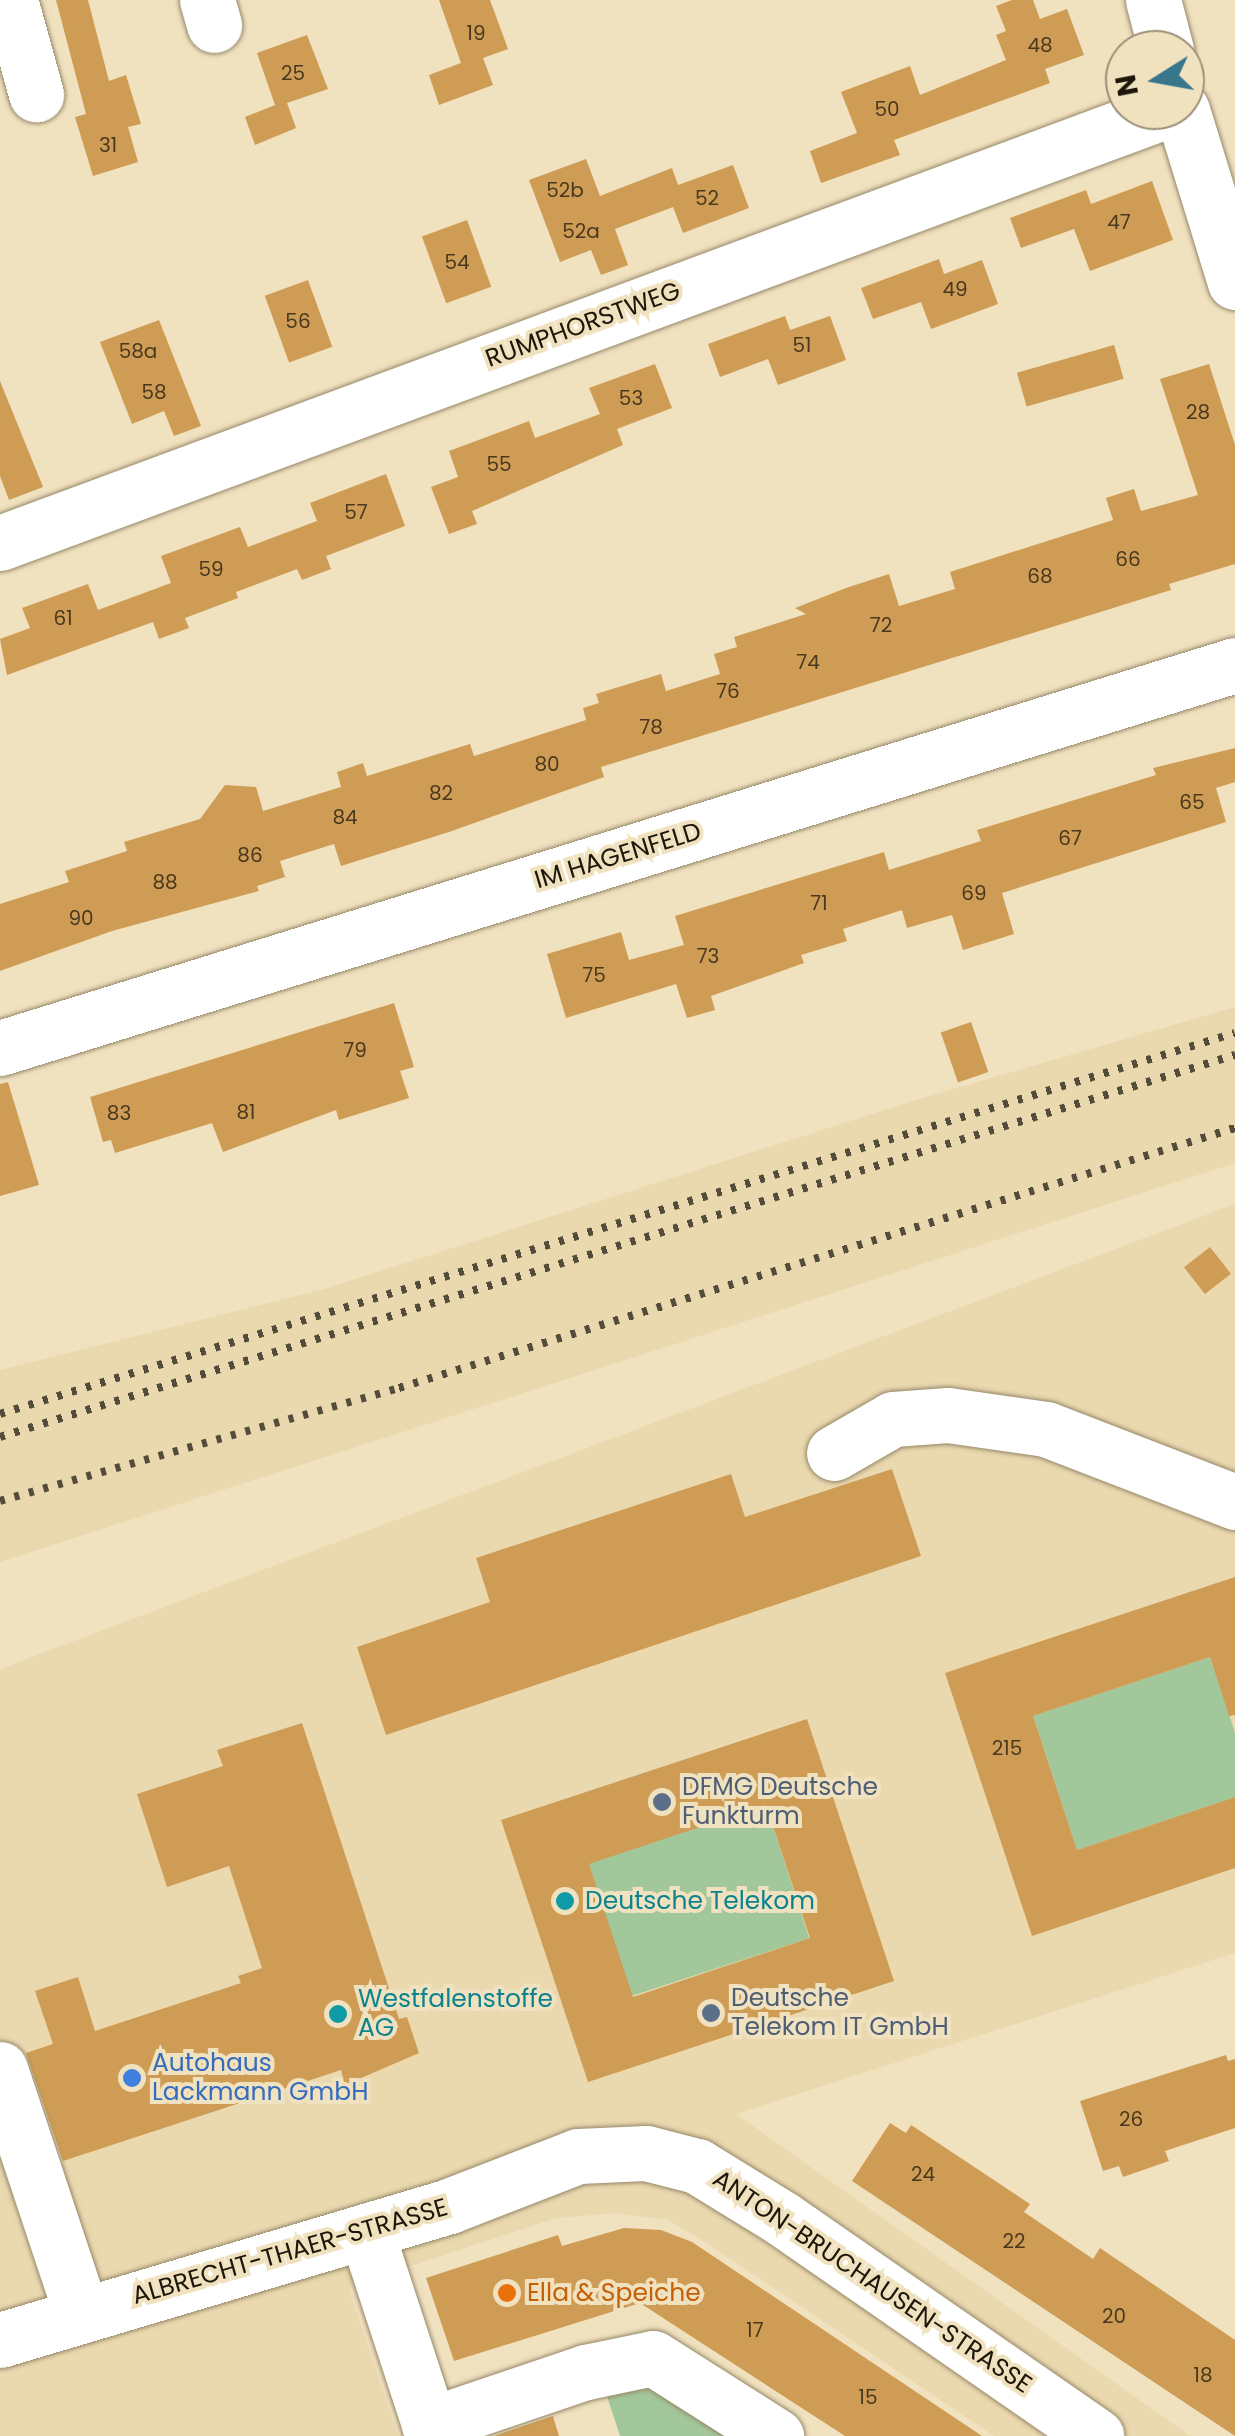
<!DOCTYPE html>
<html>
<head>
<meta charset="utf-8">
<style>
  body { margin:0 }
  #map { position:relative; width:1235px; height:2436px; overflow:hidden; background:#f0e1bf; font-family:Poppins,sans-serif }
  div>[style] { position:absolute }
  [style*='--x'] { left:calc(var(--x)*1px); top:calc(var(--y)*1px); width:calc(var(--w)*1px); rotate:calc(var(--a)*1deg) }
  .built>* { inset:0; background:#ead8af }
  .green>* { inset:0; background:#a2c79a; transform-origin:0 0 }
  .building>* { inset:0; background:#cf9c55; transform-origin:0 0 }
  .roads { filter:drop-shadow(0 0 2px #958868) drop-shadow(0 0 2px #958868) }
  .minor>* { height:55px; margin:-27.5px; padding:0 27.5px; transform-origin:27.5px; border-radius:27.5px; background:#fff }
  .rail>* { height:8px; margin-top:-4px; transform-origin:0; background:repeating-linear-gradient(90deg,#544c3a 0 5px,transparent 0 15px) }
  .dots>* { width:28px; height:28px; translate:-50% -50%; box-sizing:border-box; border:5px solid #f0e1bf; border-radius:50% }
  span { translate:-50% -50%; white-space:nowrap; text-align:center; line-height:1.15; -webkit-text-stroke:8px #f0e1bf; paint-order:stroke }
  .number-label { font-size:20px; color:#49381d }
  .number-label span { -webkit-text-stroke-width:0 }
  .street-label { font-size:25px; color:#1c170a }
  .service-label { font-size:25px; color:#4e5e75 }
  .left { translate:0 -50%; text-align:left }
  .culture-label { font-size:25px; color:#0d838f }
  .shop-label { font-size:25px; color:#366cbe }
  .food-label { font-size:25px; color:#c56008 }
  .north { position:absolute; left:1105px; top:30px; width:100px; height:100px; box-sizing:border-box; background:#f0e1bf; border:2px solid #9b9077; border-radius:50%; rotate:259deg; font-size:28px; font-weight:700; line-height:40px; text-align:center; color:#1c170a }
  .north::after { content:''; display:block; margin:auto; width:35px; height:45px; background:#37768b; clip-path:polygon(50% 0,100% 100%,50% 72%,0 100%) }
</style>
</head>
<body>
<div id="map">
  <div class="built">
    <div style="clip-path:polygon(1235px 1007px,1235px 1163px,0 1562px,0 1370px,321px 1290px,916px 1100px)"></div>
    <div style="clip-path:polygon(1235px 1204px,1235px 1953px,736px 2114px,1190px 2436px,994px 2436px,702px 2240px,668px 2220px,617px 2213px,556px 2218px,348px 2287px,398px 2436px,0 2436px,0 1669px)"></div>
  </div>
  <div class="green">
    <div style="clip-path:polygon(1210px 1657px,1235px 1733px,1235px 1797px,1077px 1850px,1033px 1716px)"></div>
    <div style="left:766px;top:1805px;width:140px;height:187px;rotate:72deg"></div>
    <div style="clip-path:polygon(652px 2368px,749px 2436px,620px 2436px,604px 2387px)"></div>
  </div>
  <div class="building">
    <div style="clip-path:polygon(56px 0,88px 0,109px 81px,126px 75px,141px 124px,128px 127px,138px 162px,93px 176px,75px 117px,86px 114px)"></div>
    <div style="clip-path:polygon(439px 0,490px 0,508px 49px,483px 58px,493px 85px,439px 105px,429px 75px,461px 63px)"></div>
    <div style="clip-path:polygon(1012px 0,1033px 0,1040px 19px,1067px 9px,1084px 55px,1045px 69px,1050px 83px,894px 140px,900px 155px,821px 183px,810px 151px,857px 133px,841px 92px,910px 66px,920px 95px,1006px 60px,996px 35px,1006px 31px,996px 6px)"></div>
    <div style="clip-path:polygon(307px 35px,328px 89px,287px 103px,296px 128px,255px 145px,245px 117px,275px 105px,257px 53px)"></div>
    <div style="clip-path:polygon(586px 159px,600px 196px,672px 168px,678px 185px,733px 165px,749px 208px,683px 233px,673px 207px,615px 229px,628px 265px,601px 275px,591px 250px,560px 262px,529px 180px)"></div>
    <div style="clip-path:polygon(1152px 181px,1173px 240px,1090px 271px,1074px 229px,1021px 248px,1010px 218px,1086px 190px,1091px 204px)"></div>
    <div style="left:467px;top:220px;width:71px;height:48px;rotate:70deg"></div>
    <div style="clip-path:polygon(939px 259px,944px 274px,982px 260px,998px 304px,931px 329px,921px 302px,873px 319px,861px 288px)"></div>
    <div style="left:308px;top:280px;width:71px;height:46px;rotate:70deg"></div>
    <div style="clip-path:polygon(785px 316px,790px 330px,830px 316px,846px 360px,778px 385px,768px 359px,720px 377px,708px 344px)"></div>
    <div style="clip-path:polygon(159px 320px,201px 426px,174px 436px,164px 411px,132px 424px,100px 342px)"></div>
    <div style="left:1114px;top:345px;width:35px;height:101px;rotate:74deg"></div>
    <div style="clip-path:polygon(655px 364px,672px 408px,617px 429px,623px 445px,472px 511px,477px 524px,449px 534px,431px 487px,458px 477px,449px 451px,529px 421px,535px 438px,600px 414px,589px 388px)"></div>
    <div style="clip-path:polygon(1209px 364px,1235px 445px,1235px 564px,1169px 584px,1171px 590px,601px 767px,604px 777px,449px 832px,341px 866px,334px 844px,280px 861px,285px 877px,257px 886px,259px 891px,112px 931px,0 971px,0 904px,69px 882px,65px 871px,127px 851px,124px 842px,200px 819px,225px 785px,256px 787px,263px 811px,341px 787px,337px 772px,363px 763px,367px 776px,470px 744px,474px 756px,586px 720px,583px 708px,599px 703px,596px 694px,661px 674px,666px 691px,720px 674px,714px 654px,737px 647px,734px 637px,806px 614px,795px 608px,846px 588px,889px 574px,899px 606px,955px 589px,950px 572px,1113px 520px,1106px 498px,1134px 489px,1141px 511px,1198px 495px,1160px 379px)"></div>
    <div style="clip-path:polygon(0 381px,43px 487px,9px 500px,0 476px)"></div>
    <div style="clip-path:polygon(386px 474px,405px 526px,326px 556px,331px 569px,302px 580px,297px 569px,236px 592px,238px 598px,185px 618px,189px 628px,159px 639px,153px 622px,7px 675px,0 639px,30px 628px,22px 608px,88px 584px,98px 610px,171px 583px,161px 556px,240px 527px,248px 547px,317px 521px,310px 503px)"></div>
    <div style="clip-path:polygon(1235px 748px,1235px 782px,1216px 788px,1226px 822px,1002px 893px,1014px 934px,963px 950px,952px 915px,907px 928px,902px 910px,843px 929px,847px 941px,801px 955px,804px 963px,711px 996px,715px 1010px,687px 1018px,676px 984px,566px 1018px,547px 954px,621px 932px,629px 960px,684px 945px,675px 916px,884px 852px,889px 870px,981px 841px,977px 830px,1156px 775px,1153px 768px)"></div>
    <div style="clip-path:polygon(394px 1003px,414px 1067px,400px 1071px,409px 1098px,339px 1120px,336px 1110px,223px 1152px,212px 1123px,115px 1153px,111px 1140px,103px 1142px,90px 1097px)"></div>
    <div style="left:971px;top:1022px;width:53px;height:32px;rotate:71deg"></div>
    <div style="clip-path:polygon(8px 1082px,39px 1185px,0 1196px,0 1084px)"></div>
    <div style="left:1210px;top:1247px;width:34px;height:33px;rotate:52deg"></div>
    <div style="clip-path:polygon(892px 1469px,921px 1556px,386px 1735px,357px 1647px,490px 1602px,476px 1558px,731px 1474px,745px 1517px)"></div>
    <div style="clip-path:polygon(1235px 1577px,1235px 1715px,1229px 1716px,1210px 1657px,1033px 1716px,1077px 1850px,1235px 1797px,1235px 1868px,1032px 1936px,945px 1673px)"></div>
    <div style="clip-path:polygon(evenodd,807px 1719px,894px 1981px,588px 2082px,501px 1820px,807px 1719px,766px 1805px,810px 1938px,633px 1997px,589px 1864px,766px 1805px)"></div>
    <div style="clip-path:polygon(302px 1723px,399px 2019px,407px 2017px,419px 2053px,345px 2085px,341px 2070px,63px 2161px,26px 2053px,53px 2044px,35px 1991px,78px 1977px,95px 2031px,241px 1983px,238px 1976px,262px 1968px,229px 1866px,167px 1887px,137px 1794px,223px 1766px,217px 1750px)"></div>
    <div style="clip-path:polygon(1226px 2055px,1228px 2061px,1235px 2059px,1235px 2128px,1165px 2151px,1169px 2161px,1123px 2177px,1119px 2166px,1103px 2171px,1080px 2101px)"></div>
    <div style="clip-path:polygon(890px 2123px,906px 2133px,911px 2125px,1030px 2204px,1024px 2212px,1093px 2259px,1100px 2248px,1235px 2340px,1235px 2436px,852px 2181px)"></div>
    <div style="clip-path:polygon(624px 2228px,661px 2230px,692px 2242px,982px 2436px,845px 2436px,640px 2303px,454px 2361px,426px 2278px,558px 2235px,562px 2246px)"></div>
    <div style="clip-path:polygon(553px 2416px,559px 2436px,494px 2436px)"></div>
  </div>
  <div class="roads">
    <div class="minor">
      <div style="--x:10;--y:0;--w:98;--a:74.5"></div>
      <div style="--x:207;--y:0;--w:26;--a:74"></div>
      <div style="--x:1153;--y:0;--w:52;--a:75.4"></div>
      <div style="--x:1182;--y:110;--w:180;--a:72.9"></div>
      <div style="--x:0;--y:543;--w:1246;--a:-20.34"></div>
      <div style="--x:0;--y:1048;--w:1293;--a:-17.23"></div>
      <div style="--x:834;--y:1453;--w:68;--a:-30"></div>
      <div style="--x:893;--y:1419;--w:55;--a:-4.2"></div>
      <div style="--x:948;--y:1415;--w:99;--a:8.1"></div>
      <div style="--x:1046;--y:1429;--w:203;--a:21.1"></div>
      <div style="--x:0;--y:2069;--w:257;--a:71.6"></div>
      <div style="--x:366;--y:2231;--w:216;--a:71.9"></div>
      <div style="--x:0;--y:2340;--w:469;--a:-16.6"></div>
      <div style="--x:449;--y:2206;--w:138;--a:-21.2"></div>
      <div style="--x:578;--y:2156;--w:68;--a:-2.5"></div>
      <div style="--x:646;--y:2153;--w:53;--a:14.3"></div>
      <div style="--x:697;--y:2166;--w:101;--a:31.6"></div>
      <div style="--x:783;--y:2219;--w:381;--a:34.7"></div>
      <div style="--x:429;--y:2425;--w:166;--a:-18.7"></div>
      <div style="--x:586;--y:2372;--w:68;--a:-11.8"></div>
      <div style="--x:653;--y:2358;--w:146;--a:32.4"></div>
    </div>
  </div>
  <div class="rail">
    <div style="--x:0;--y:1414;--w:1292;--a:-17.15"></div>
    <div style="--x:0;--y:1437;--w:1293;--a:-17.19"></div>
    <div style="--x:0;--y:1501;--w:415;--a:-15.8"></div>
    <div style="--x:399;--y:1388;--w:875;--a:-17.28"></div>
  </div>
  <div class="dots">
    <div style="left:662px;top:1802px;background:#5c6f8a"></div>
    <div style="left:565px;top:1901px;background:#0f9aa8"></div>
    <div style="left:711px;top:2013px;background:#5c6f8a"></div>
    <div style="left:338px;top:2014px;background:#0f9aa8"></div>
    <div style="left:132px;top:2078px;background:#3f7fe0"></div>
    <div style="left:507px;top:2293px;background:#e8710a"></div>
  </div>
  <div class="number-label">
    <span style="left:476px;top:33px">19</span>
    <span style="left:1040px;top:45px">48</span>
    <span style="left:293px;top:73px">25</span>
    <span style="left:887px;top:109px">50</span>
    <span style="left:108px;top:145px">31</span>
    <span style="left:565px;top:190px">52b</span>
    <span style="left:707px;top:198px">52</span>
    <span style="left:1119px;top:222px">47</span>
    <span style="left:581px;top:231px">52a</span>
    <span style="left:457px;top:262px">54</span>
    <span style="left:955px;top:289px">49</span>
    <span style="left:298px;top:321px">56</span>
    <span style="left:802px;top:345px">51</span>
    <span style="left:138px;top:351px">58a</span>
    <span style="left:154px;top:392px">58</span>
    <span style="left:631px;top:398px">53</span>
    <span style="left:1198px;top:412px">28</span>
    <span style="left:499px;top:464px">55</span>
    <span style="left:356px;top:512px">57</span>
    <span style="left:1128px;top:559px">66</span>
    <span style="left:211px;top:569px">59</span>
    <span style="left:1040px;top:576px">68</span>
    <span style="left:63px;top:618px">61</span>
    <span style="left:881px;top:625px">72</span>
    <span style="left:808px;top:662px">74</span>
    <span style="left:728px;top:691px">76</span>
    <span style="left:651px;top:727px">78</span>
    <span style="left:547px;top:764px">80</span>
    <span style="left:441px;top:793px">82</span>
    <span style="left:1192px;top:802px">65</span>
    <span style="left:345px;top:817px">84</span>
    <span style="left:1070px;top:838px">67</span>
    <span style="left:250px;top:855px">86</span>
    <span style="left:165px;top:882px">88</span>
    <span style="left:974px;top:893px">69</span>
    <span style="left:819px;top:903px">71</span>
    <span style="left:81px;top:918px">90</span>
    <span style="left:708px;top:956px">73</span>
    <span style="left:594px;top:975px">75</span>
    <span style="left:355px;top:1050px">79</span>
    <span style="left:246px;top:1112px">81</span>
    <span style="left:119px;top:1113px">83</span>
    <span style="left:1007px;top:1748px">215</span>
    <span style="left:1131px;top:2119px">26</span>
    <span style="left:923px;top:2174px">24</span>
    <span style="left:1014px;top:2241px">22</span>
    <span style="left:1114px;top:2316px">20</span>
    <span style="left:755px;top:2330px">17</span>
    <span style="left:1203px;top:2375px">18</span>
    <span style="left:868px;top:2397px">15</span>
  </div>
  <div class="street-label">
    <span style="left:583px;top:325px;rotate:-20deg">RUMPHORSTWEG</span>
    <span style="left:618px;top:856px;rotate:-17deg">IM HAGENFELD</span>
    <span style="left:290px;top:2252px;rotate:-16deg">ALBRECHT-THAER-STRASSE</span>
    <span style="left:872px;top:2282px;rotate:34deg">ANTON-BRUCHAUSEN-STRASSE</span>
  </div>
  <div class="service-label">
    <span class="left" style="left:682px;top:1802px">DFMG Deutsche<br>Funkturm</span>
    <span class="left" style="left:731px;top:2013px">Deutsche<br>Telekom IT GmbH</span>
  </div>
  <div class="culture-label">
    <span class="left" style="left:585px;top:1901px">Deutsche Telekom</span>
    <span class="left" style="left:358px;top:2014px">Westfalenstoffe<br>AG</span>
  </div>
  <div class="shop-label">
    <span class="left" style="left:152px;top:2078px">Autohaus<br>Lackmann GmbH</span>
  </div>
  <div class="food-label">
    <span class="left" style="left:527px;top:2293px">Ella &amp; Speiche</span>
  </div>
  <div class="north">N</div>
</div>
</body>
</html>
